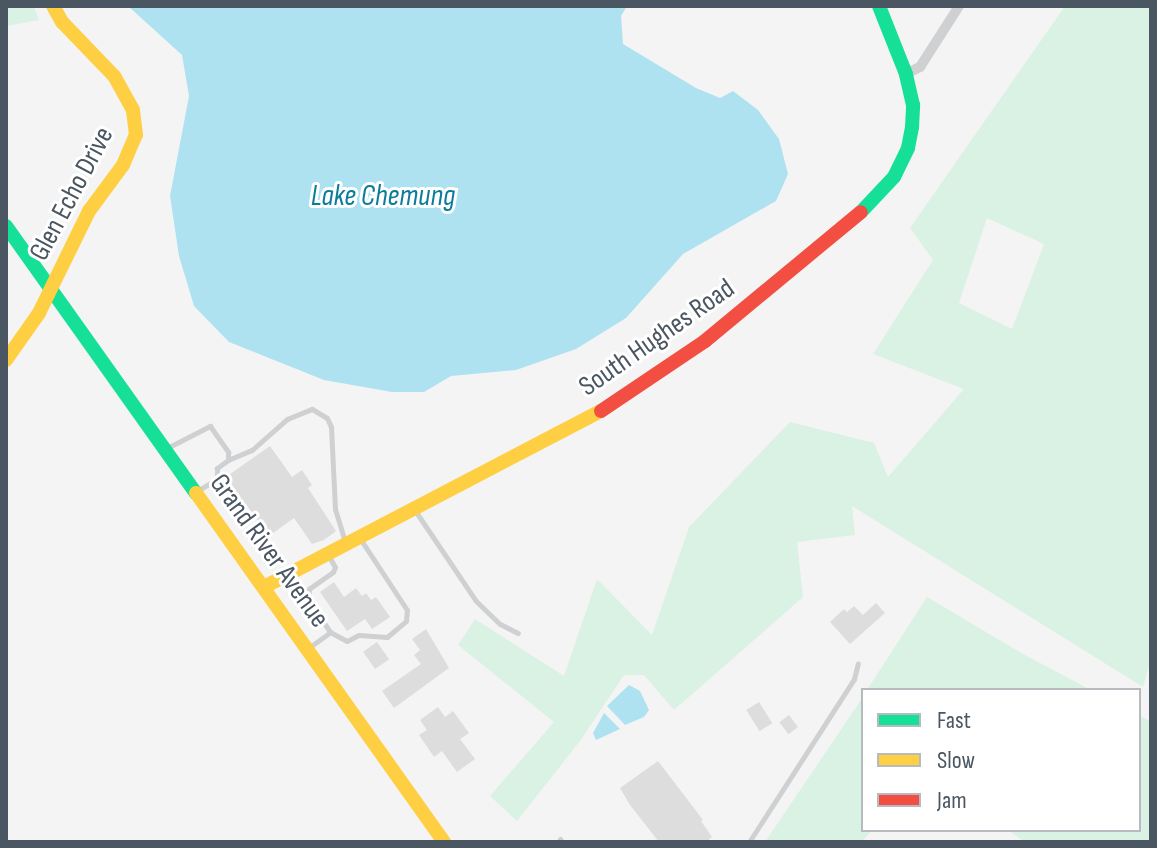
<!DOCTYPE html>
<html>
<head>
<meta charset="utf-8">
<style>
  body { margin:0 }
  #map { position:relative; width:1157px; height:848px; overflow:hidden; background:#f4f4f4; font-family:"Sofia Sans Condensed",sans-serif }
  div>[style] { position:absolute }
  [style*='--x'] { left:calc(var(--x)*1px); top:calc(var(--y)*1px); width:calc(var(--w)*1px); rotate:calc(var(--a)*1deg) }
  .green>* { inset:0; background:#d9f2e3 }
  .water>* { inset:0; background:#aee2f0 }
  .building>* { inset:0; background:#ddddde; transform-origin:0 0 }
  .lane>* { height:5px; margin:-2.5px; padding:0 2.5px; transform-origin:2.5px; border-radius:2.5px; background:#ced0d2 }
  .street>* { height:10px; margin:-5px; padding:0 5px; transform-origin:5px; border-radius:5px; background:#ced0d2 }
  .fast>* { height:14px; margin:-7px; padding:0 7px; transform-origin:7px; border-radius:7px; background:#16e098 }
  .slow>* { height:14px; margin:-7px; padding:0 7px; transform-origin:7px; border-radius:7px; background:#ffcf43 }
  .jam>* { height:14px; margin:-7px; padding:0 7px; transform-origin:7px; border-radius:7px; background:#f24e42 }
  span { translate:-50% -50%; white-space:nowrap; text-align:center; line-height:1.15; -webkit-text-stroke:6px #fff; paint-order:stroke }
  .street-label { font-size:28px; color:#4a5661 }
  .water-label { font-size:30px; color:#0c7c9b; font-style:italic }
  .frame { position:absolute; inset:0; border:8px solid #4a5661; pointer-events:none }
  .legend { position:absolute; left:861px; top:688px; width:280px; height:144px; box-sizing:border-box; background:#fff; border:2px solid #b7bbc0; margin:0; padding:10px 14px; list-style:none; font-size:24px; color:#4a5661 }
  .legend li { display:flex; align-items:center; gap:16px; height:40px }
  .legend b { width:40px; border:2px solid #b7bbc0 }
</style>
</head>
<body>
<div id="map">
  <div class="green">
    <div style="clip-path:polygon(6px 6px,34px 6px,39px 20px,6px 26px)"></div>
    <div style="clip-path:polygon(evenodd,1065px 6px,1151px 6px,1151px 658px,1143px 687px,852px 506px,855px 535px,797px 542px,803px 597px,674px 710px,644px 675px,624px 675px,580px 741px,517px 821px,490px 796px,554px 722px,458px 645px,475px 619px,564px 676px,597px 579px,652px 635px,689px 527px,790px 422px,874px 443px,888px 477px,964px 389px,873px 354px,933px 260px,910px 228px,1065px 6px,987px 218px,1044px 244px,1012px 329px,959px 303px,987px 218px)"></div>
    <div style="clip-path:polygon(927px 597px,1023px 654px,1091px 690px,867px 690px)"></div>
    <div style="clip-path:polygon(863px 697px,863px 830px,872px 830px,862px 842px,765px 842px)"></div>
    <div style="clip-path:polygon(1139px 715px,1151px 722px,1151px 842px,1025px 842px,1008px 830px,1139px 830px)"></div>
  </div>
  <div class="water">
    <div style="clip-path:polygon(128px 6px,627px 6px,621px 16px,623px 44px,696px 88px,720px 98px,733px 91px,758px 110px,779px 139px,788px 174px,776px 201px,683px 254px,626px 318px,576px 349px,516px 370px,451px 376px,424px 392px,392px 392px,324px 380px,229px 342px,194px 306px,179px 256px,170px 196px,189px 96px,182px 55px)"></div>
    <div style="clip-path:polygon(629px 685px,640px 691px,649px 710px,644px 717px,625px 725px,607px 706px)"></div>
    <div style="clip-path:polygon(604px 713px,620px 729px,596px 740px,593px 733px)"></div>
  </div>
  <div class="building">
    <div style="clip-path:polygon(270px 446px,292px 477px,302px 470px,312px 485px,308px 488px,336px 531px,324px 540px,312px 544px,294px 518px,269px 536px,226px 477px)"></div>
    <div style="clip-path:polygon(334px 582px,344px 597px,356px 588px,362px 596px,366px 593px,371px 600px,376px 597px,390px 617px,372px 629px,365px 619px,347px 631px,320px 592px)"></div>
    <div style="clip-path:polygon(876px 603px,885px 613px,850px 644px,830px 622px,844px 609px,847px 612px,854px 606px,863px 615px)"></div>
    <div style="clip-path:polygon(426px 629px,449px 668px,394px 708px,382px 691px,421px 664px,414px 655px,420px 650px,412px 639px)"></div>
    <div style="left:377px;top:642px;width:21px;height:17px;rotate:55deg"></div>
    <div style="left:759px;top:702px;width:25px;height:15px;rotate:58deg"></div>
    <div style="clip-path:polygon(438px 707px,445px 717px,453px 711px,469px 733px,460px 739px,475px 759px,457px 772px,442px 751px,434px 757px,419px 735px,427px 730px,420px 720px)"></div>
    <div style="left:789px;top:715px;width:15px;height:12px;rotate:53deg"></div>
    <div style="clip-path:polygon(658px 761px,703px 820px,701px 821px,712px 837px,706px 842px,659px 842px,630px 805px,620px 788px)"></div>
  </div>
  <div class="lane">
    <div style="--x:165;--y:449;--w:51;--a:-27.1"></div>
    <div style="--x:210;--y:426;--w:32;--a:55"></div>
    <div style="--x:228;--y:452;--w:8;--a:90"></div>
    <div style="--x:228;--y:460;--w:14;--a:144"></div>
    <div style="--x:217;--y:468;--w:11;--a:90"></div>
    <div style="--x:217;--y:479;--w:23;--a:149"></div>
    <div style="--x:228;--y:460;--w:26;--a:-23"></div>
    <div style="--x:252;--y:450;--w:47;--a:-41.5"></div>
    <div style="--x:287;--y:419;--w:27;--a:-22"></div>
    <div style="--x:312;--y:409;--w:17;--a:31"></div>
    <div style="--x:327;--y:418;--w:10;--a:66"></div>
    <div style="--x:331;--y:427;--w:82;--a:87.2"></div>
    <div style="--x:335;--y:509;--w:34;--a:73"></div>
    <div style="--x:414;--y:509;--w:111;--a:56"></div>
    <div style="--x:476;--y:601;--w:33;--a:44"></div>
    <div style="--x:500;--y:624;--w:20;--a:27"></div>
    <div style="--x:328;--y:555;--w:14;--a:60"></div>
    <div style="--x:335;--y:567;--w:5;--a:112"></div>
    <div style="--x:333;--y:572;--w:29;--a:145"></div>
    <div style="--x:309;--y:589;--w:9;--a:96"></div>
    <div style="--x:308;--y:598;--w:40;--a:57.1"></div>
    <div style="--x:307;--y:649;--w:29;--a:-36"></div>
    <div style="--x:330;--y:632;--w:19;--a:28"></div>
    <div style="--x:347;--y:641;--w:13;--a:-27"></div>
    <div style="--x:359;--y:635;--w:28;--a:4"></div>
    <div style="--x:387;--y:637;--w:25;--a:-40"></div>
    <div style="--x:406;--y:621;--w:11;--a:-85"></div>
    <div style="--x:407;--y:610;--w:84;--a:-123.3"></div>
    <div style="--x:560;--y:839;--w:4;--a:56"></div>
    <div style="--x:749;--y:842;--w:194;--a:-57.2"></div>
    <div style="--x:854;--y:679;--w:16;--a:-76"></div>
  </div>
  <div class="street">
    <div style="--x:906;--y:74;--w:16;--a:-27"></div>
    <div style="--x:920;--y:67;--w:72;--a:-57.4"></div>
  </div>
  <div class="fast">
    <div style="--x:861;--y:212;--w:48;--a:-46.7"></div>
    <div style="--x:894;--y:177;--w:32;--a:-64"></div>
    <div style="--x:908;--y:148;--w:21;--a:-79"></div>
    <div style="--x:912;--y:127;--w:22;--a:-87"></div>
    <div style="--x:913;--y:105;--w:32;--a:-103"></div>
    <div style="--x:906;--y:74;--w:73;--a:-111.7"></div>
    <div style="--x:6;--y:226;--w:328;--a:54.6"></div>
  </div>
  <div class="slow">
    <div style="--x:6;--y:360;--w:57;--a:-54.9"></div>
    <div style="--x:39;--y:313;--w:114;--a:-63.9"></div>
    <div style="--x:89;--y:211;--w:57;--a:-53.5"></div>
    <div style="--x:123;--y:165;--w:33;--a:-67"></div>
    <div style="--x:136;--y:135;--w:25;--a:-97"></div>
    <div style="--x:133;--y:110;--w:39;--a:-119"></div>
    <div style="--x:114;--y:76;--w:75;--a:-133.9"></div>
    <div style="--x:62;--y:22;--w:18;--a:-119"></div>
    <div style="--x:196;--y:493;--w:428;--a:54.6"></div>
    <div style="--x:264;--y:587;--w:380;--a:-27.6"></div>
  </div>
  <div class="jam">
    <div style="--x:601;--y:411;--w:125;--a:-33.9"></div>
    <div style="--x:705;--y:341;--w:202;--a:-39.6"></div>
  </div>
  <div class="street-label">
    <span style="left:72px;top:194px;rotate:-62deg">Glen Echo Drive</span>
    <span style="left:657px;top:338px;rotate:-35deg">South Hughes Road</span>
    <span style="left:269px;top:551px;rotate:54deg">Grand River Avenue</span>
  </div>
  <div class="water-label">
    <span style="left:383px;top:196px">Lake Chemung</span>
  </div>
  <div class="frame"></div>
  <ul class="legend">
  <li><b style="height:10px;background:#16e098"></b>Fast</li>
  <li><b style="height:10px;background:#ffcf43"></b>Slow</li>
  <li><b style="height:10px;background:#f24e42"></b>Jam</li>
  </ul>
</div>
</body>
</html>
